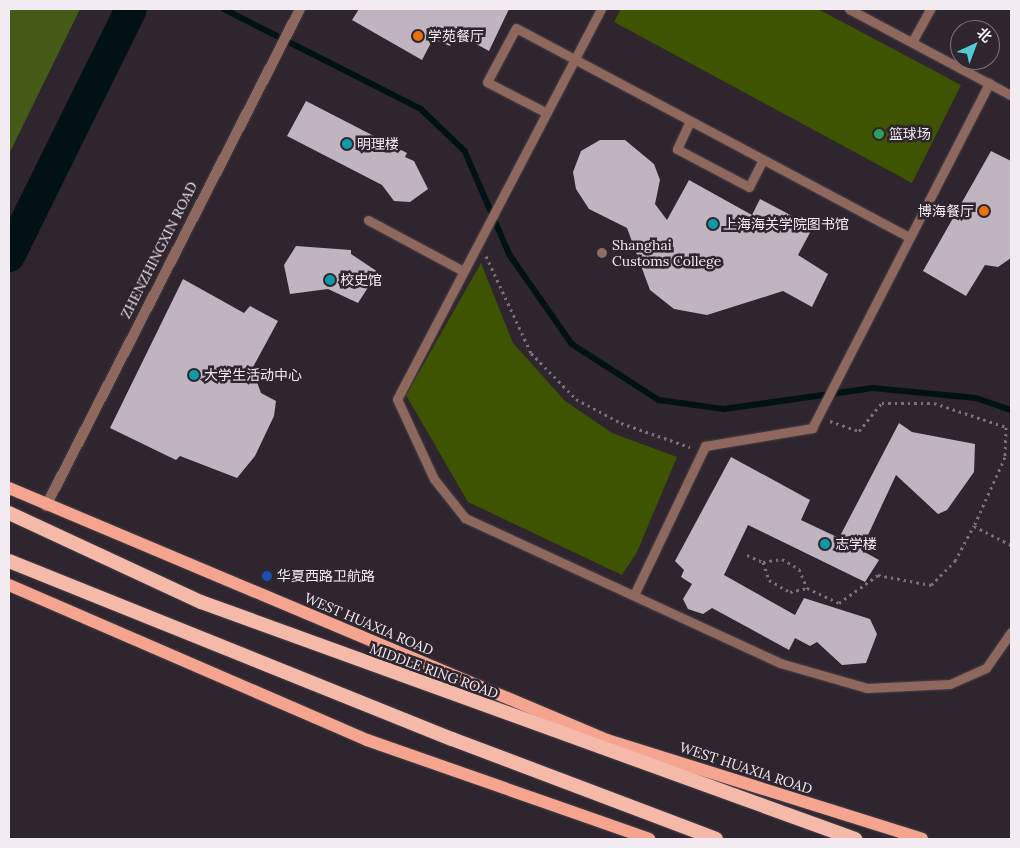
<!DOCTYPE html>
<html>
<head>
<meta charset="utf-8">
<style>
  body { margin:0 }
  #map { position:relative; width:1020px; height:848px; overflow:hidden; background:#2e252e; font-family:Lora,"Noto Sans SC",serif }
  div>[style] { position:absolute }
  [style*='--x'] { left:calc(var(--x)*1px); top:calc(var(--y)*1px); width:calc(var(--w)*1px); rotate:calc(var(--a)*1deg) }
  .green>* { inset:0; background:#3e5400 }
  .forest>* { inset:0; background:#455a17 }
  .stream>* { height:5.5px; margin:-2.75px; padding:0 2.75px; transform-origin:2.75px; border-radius:2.75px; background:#021113 }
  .river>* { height:32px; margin:-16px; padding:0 16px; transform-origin:16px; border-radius:16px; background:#021113 }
  .building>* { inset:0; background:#bfb4c0 }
  .path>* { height:3px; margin-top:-1.5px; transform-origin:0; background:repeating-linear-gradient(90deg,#797179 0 2.5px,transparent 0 6.5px) }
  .roads { filter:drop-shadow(0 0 1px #494149) drop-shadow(0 0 1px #494149) }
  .service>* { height:9px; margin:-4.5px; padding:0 4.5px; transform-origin:4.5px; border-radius:4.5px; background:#8e675d }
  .minor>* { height:10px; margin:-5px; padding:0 5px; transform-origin:5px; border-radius:5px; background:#8e675d }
  .primary>* { height:12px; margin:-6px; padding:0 6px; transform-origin:6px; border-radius:6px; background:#f4a48f }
  .trunk>* { height:14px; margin:-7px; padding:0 7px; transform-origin:7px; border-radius:7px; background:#f4b9a9 }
  .dots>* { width:14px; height:14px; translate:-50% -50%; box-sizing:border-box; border:2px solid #2e252e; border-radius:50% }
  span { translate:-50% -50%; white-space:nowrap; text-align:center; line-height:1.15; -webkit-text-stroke:5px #2e252e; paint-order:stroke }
  .poi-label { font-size:14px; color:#f2ecf2 }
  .left { translate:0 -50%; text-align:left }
  .right { translate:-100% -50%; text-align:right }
  .street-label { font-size:14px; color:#f2ecf2 }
  .frame { position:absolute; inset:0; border:10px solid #f2ecf2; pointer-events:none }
  .north { position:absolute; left:950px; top:20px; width:50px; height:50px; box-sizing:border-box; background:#2e252e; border:1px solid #7c757c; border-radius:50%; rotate:43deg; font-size:14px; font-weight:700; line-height:20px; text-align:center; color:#f2ecf2 }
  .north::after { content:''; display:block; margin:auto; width:18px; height:22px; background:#52cbd7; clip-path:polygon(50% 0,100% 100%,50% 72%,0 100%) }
</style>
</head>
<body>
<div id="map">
  <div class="green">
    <div style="clip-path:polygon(621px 9px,818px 9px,961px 85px,912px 183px,614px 22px)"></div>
    <div style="clip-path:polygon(481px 263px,513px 343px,565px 401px,612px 433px,677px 457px,637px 552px,622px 575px,468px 502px,406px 395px)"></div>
  </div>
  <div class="forest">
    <div style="clip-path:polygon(9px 9px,80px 9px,9px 154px)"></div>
  </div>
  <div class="stream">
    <div style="--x:224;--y:9;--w:221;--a:26.9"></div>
    <div style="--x:421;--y:109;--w:61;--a:43.7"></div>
    <div style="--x:465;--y:151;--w:113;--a:66.6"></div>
    <div style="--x:510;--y:255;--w:108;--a:55.1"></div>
    <div style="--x:572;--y:344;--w:103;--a:32.8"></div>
    <div style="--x:659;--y:400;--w:66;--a:7.9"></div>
    <div style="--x:724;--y:409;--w:150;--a:-8"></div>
    <div style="--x:873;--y:388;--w:103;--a:5.5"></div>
    <div style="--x:976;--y:398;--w:37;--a:19"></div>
  </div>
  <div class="river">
    <div style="--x:9;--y:256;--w:275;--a:-63.7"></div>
  </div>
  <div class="building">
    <div style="clip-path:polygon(359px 9px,509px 9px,489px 51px,456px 33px,450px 46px,433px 39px,422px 60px,352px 20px)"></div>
    <div style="clip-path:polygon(306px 101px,407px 153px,405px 157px,414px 161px,428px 189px,410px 202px,394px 201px,382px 185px,287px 136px)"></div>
    <div style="clip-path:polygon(600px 140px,625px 140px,654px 164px,660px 180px,655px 204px,667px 220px,689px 180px,752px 215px,760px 199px,813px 227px,798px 255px,828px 274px,812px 307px,783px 291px,707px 315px,674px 309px,650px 290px,627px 228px,589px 209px,576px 189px,573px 172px,581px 151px)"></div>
    <div style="clip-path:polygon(991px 151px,1011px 161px,1011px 258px,998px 267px,985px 265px,966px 296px,923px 271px)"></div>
    <div style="clip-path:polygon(296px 246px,351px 250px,351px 254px,378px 272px,358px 303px,328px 289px,290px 294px,284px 265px)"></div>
    <div style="clip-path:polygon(183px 279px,244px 313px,250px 306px,278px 321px,252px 369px,261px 393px,276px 401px,274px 416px,255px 456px,237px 478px,180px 456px,176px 460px,110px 428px)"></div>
    <div style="clip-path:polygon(899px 423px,912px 432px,975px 444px,974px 472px,947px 510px,938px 514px,896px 475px,861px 550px,879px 560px,865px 582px,748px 525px,724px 575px,795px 615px,804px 598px,870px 619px,877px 634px,866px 663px,842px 665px,817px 642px,810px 646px,795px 638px,789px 650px,712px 608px,703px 614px,688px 609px,683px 599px,692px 584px,681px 577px,684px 570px,675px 561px,731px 457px,810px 500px,801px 520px,839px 538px)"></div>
  </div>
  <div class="path">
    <div style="--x:486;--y:256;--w:107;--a:65.1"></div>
    <div style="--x:531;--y:353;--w:64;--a:45.6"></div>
    <div style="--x:576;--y:399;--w:51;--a:28.1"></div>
    <div style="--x:621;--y:423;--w:73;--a:19.2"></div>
    <div style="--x:830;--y:421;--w:31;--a:19"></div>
    <div style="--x:859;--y:431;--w:36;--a:-51"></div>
    <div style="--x:882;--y:403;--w:52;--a:0"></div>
    <div style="--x:934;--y:403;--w:76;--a:18.4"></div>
    <div style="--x:1006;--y:427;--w:30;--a:92"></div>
    <div style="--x:1005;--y:457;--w:76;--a:114.2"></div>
    <div style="--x:974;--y:526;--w:42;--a:27.2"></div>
    <div style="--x:747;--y:555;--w:17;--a:24"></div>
    <div style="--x:763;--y:562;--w:19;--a:-9"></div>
    <div style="--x:782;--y:559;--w:20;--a:30"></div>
    <div style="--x:799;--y:569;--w:21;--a:67"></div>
    <div style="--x:807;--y:588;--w:35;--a:25"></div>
    <div style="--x:839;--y:603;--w:48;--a:-35.7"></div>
    <div style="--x:878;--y:575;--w:54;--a:10.7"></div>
    <div style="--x:931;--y:585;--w:34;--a:-45"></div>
    <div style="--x:955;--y:561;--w:40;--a:-62"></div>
    <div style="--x:763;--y:562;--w:19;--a:72"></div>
    <div style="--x:769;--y:580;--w:24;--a:30"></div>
    <div style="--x:790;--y:592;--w:17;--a:-13"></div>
  </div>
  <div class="roads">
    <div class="service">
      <div style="--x:601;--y:9;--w:440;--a:117.6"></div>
      <div style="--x:397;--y:399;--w:88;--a:65.2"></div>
      <div style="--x:434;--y:479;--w:50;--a:51.5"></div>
      <div style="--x:465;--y:518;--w:347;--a:24.7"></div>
      <div style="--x:780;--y:663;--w:91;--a:16"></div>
      <div style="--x:867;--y:688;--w:83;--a:-2.8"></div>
      <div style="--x:950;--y:684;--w:39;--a:-24"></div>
      <div style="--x:986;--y:668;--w:44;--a:-55.2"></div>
      <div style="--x:849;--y:9;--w:183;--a:28"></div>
      <div style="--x:912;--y:42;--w:38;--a:-61"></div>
      <div style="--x:545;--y:112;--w:65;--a:-152.7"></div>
      <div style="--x:487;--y:82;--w:61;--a:-61.8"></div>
      <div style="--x:516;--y:28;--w:444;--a:28"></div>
      <div style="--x:690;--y:121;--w:31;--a:115"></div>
      <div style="--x:677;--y:149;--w:81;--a:27.8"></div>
      <div style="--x:749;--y:187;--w:30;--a:-63"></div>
      <div style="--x:368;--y:220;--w:108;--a:28.2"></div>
      <div style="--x:634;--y:595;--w:165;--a:-64.5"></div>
      <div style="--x:705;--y:446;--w:109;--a:-9.5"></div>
      <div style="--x:812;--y:428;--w:388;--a:-62.8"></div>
    </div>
    <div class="minor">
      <div style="--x:46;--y:506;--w:558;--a:-62.93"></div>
    </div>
    <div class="primary">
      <div style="--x:9;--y:488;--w:649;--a:22.85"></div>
      <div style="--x:607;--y:740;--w:330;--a:17.4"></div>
      <div style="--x:9;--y:585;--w:390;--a:23.4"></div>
      <div style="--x:367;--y:740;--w:299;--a:19.3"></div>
    </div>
    <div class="trunk">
      <div style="--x:9;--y:513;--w:212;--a:24.9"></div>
      <div style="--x:201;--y:602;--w:696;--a:19.92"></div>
      <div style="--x:9;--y:561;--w:477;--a:21.9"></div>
      <div style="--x:452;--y:739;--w:282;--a:20.7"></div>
    </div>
  </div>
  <div class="dots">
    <div style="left:418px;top:36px;background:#e8710a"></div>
    <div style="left:879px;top:134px;background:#2e9e5b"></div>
    <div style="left:347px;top:144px;background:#0f9aa8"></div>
    <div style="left:984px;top:211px;background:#e8710a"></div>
    <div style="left:713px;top:224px;background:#0f9aa8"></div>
    <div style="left:602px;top:253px;background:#8d6e63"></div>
    <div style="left:330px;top:280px;background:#0f9aa8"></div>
    <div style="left:194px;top:375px;background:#0f9aa8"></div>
    <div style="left:825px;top:544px;background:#0f9aa8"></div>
    <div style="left:267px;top:576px;background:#1a4fb4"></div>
  </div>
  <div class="poi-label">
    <span class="left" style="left:428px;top:36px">学苑餐厅</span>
    <span class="left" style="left:889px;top:134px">篮球场</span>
    <span class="left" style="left:357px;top:144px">明理楼</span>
    <span class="right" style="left:974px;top:211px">博海餐厅</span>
    <span class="left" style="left:723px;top:224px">上海海关学院图书馆</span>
    <span class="left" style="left:612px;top:253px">Shanghai<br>Customs College</span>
    <span class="left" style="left:340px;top:280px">校史馆</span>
    <span class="left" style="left:204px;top:375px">大学生活动中心</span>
    <span class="left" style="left:835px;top:544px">志学楼</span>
    <span class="left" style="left:277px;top:576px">华夏西路卫航路</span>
  </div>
  <div class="street-label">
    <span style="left:159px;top:250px;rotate:-63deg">ZHENZHINGXIN ROAD</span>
    <span style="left:369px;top:624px;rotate:23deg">WEST HUAXIA ROAD</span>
    <span style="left:434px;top:671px;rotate:20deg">MIDDLE RING ROAD</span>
    <span style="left:746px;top:768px;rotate:18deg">WEST HUAXIA ROAD</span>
  </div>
  <div class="frame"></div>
  <div class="north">北</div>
</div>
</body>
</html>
